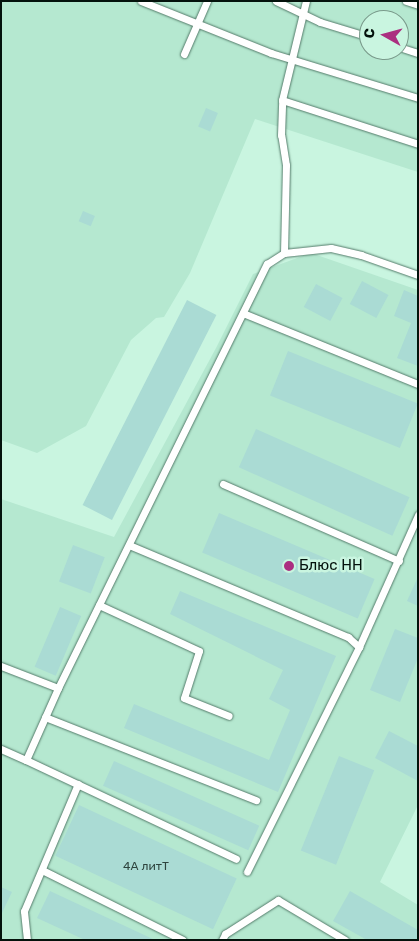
<!DOCTYPE html>
<html>
<head>
<meta charset="utf-8">
<style>
  body { margin:0 }
  #map { position:relative; width:419px; height:941px; overflow:hidden; background:#c9f5e0; font-family:Rubik,sans-serif }
  div>[style] { position:absolute }
  [style*='--x'] { left:calc(var(--x)*1px); top:calc(var(--y)*1px); width:calc(var(--w)*1px); rotate:calc(var(--a)*1deg) }
  .built>* { inset:0; background:#b5e8d0 }
  .building>* { inset:0; background:#aadbd4; transform-origin:0 0 }
  .roads { filter:drop-shadow(0 0 1px #547b6a) drop-shadow(0 0 1px #547b6a) }
  .service>* { height:7px; margin:-3.5px; padding:0 3.5px; transform-origin:3.5px; border-radius:3.5px; background:#fff }
  .dots>* { width:14px; height:14px; translate:-50% -50%; box-sizing:border-box; border:2px solid #c9f5e0; border-radius:50% }
  span { translate:-50% -50%; white-space:nowrap; text-align:center; line-height:1.15; -webkit-text-stroke:5px #c9f5e0; paint-order:stroke }
  .number-label { font-size:12px; color:#2e443e }
  .number-label span { -webkit-text-stroke-width:0 }
  .poi-label { font-size:15px; color:#04120c }
  .left { translate:0 -50%; text-align:left }
  .frame { position:absolute; inset:0; border:2px solid #04120c; pointer-events:none }
  .north { position:absolute; left:359px; top:10px; width:50px; height:50px; box-sizing:border-box; background:#c9f5e0; border:1px solid #7a9a8b; border-radius:50%; rotate:277deg; font-size:14px; font-weight:700; line-height:20px; text-align:center; color:#04120c }
  .north::after { content:''; display:block; margin:auto; width:18px; height:22px; background:#ab2f80; clip-path:polygon(50% 0,100% 100%,50% 72%,0 100%) }
</style>
</head>
<body>
<div id="map">
  <div class="built">
    <div style="clip-path:polygon(evenodd,1px 1px,418px 1px,418px 172px,255px 119px,190px 273px,164px 317px,156px 318px,131px 340px,86px 426px,37px 453px,1px 440px,1px 1px,369px 20px,399px 20px,399px 50px,369px 50px,369px 20px)"></div>
    <div style="clip-path:polygon(311px 253px,418px 290px,418px 805px,380px 882px,418px 905px,418px 940px,1px 940px,1px 499px,114px 537px,216px 348px,253px 274px)"></div>
  </div>
  <div class="building">
    <div style="left:206px;top:108px;width:13px;height:20px;rotate:23deg"></div>
    <div style="left:83px;top:211px;width:13px;height:11px;rotate:23deg"></div>
    <div style="left:362px;top:281px;width:30px;height:26px;rotate:28deg"></div>
    <div style="left:316px;top:284px;width:30px;height:26px;rotate:28deg"></div>
    <div style="clip-path:polygon(404px 290px,418px 296px,418px 366px,397px 358px,411px 323px,394px 316px)"></div>
    <div style="left:187px;top:300px;width:33px;height:230px;rotate:27deg"></div>
    <div style="left:288px;top:351px;width:140px;height:48px;rotate:22deg"></div>
    <div style="left:256px;top:429px;width:168px;height:42px;rotate:24deg"></div>
    <div style="left:219px;top:513px;width:169px;height:43px;rotate:23deg"></div>
    <div style="left:73px;top:545px;width:34px;height:39px;rotate:21deg"></div>
    <div style="clip-path:polygon(418px 577px,418px 606px,407px 601px)"></div>
    <div style="clip-path:polygon(180px 591px,336px 656px,278px 792px,124px 728px,134px 704px,269px 760px,290px 710px,269px 699px,283px 670px,170px 614px)"></div>
    <div style="left:60px;top:607px;width:23px;height:65px;rotate:23deg"></div>
    <div style="clip-path:polygon(395px 629px,418px 638px,418px 658px,400px 702px,370px 690px)"></div>
    <div style="clip-path:polygon(389px 731px,418px 746px,418px 781px,375px 758px)"></div>
    <div style="left:339px;top:756px;width:38px;height:102px;rotate:22deg"></div>
    <div style="left:114px;top:761px;width:159px;height:27px;rotate:24deg"></div>
    <div style="left:79px;top:805px;width:174px;height:56px;rotate:25deg"></div>
    <div style="clip-path:polygon(1px 887px,12px 892px,1px 915px)"></div>
    <div style="clip-path:polygon(50px 891px,155px 940px,85px 940px,37px 918px)"></div>
    <div style="clip-path:polygon(350px 891px,418px 930px,418px 940px,367px 940px,333px 921px)"></div>
  </div>
  <div class="roads">
    <div class="service">
      <div style="--x:141;--y:1;--w:140;--a:21.8"></div>
      <div style="--x:271;--y:53;--w:154;--a:17"></div>
      <div style="--x:276;--y:1;--w:49;--a:25.5"></div>
      <div style="--x:320;--y:22;--w:51;--a:17"></div>
      <div style="--x:406;--y:1;--w:13;--a:18"></div>
      <div style="--x:399;--y:47;--w:20;--a:18"></div>
      <div style="--x:184;--y:54;--w:58;--a:-66.5"></div>
      <div style="--x:282;--y:100;--w:143;--a:17.9"></div>
      <div style="--x:284;--y:253;--w:88;--a:-88.7"></div>
      <div style="--x:286;--y:165;--w:30;--a:-99"></div>
      <div style="--x:281;--y:135;--w:35;--a:-88"></div>
      <div style="--x:282;--y:100;--w:102;--a:-76.4"></div>
      <div style="--x:243;--y:313;--w:189;--a:22.1"></div>
      <div style="--x:223;--y:484;--w:192;--a:23.6"></div>
      <div style="--x:129;--y:545;--w:238;--a:22.8"></div>
      <div style="--x:348;--y:637;--w:15;--a:42"></div>
      <div style="--x:359;--y:647;--w:251;--a:116.5"></div>
      <div style="--x:99;--y:605;--w:110;--a:24.7"></div>
      <div style="--x:199;--y:651;--w:49;--a:107.7"></div>
      <div style="--x:184;--y:698;--w:48;--a:21.8"></div>
      <div style="--x:359;--y:647;--w:145;--a:-65.9"></div>
      <div style="--x:1;--y:666;--w:61;--a:21.1"></div>
      <div style="--x:58;--y:688;--w:473;--a:-63.8"></div>
      <div style="--x:267;--y:264;--w:20;--a:-33"></div>
      <div style="--x:284;--y:253;--w:47;--a:-6.1"></div>
      <div style="--x:331;--y:248;--w:31;--a:13"></div>
      <div style="--x:361;--y:255;--w:60;--a:19.3"></div>
      <div style="--x:45;--y:717;--w:227;--a:21.5"></div>
      <div style="--x:1;--y:749;--w:27;--a:24"></div>
      <div style="--x:26;--y:760;--w:79;--a:-66"></div>
      <div style="--x:26;--y:760;--w:232;--a:25.2"></div>
      <div style="--x:42;--y:870;--w:157;--a:26.4"></div>
      <div style="--x:27;--y:940;--w:29;--a:-96"></div>
      <div style="--x:24;--y:911;--w:138;--a:-67"></div>
      <div style="--x:222;--y:940;--w:7;--a:-63"></div>
      <div style="--x:225;--y:934;--w:63;--a:-32.7"></div>
      <div style="--x:278;--y:900;--w:78;--a:30.8"></div>
    </div>
  </div>
  <div class="dots">
    <div style="left:289px;top:566px;background:#ab2f80"></div>
  </div>
  <div class="number-label">
    <span style="left:146px;top:867px">4А литТ</span>
  </div>
  <div class="poi-label">
    <span class="left" style="left:299px;top:566px">Блюс НН</span>
  </div>
  <div class="frame"></div>
  <div class="north">С</div>
</div>
</body>
</html>
